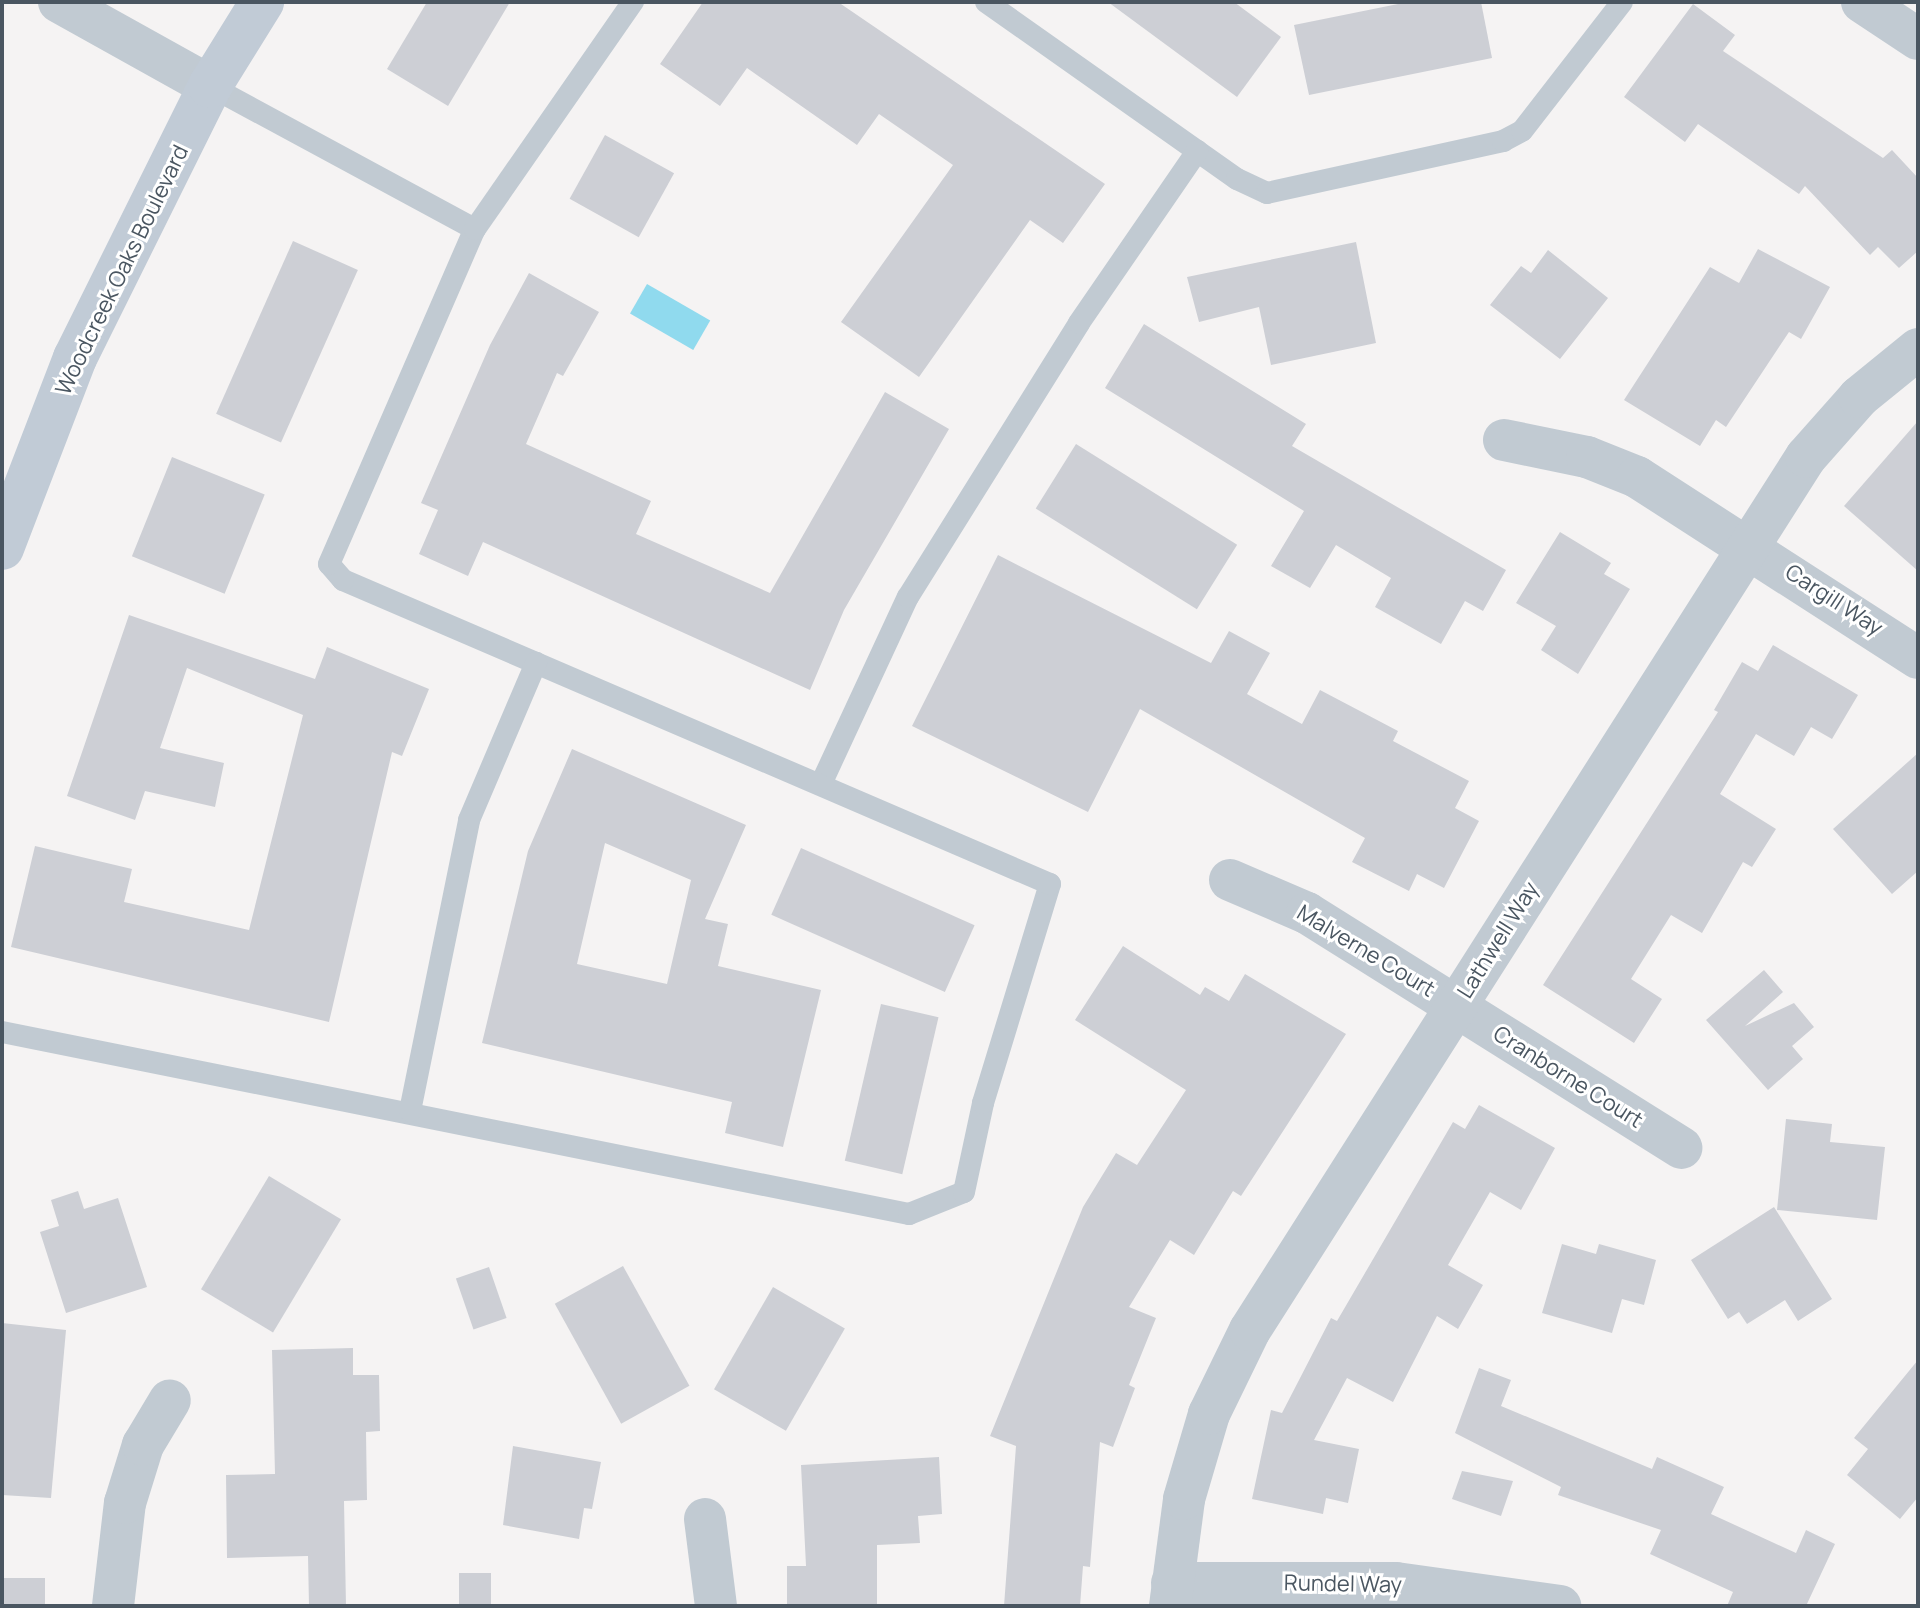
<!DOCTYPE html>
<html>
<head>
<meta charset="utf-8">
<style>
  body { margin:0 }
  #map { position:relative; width:1920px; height:1608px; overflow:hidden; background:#f5f3f3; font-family:Manrope,sans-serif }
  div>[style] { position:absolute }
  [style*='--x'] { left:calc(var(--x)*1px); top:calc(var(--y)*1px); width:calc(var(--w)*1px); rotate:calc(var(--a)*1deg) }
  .water>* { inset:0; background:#90daee; transform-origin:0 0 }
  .building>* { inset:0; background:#cdcfd5; transform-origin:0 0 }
  .lane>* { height:22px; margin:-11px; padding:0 11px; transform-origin:11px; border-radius:11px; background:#c1cad2 }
  .street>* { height:42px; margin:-21px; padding:0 21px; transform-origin:21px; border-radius:21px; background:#c1cad2 }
  .secondary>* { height:44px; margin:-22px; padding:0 22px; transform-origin:22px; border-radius:22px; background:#c1cbd6 }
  span { translate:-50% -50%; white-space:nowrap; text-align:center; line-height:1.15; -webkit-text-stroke:6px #fff; paint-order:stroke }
  .street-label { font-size:22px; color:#4a5661 }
  .frame { position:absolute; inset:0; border:4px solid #4a5661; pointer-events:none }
</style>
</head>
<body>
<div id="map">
  <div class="water">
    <div style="left:647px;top:284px;width:73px;height:34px;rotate:30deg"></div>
  </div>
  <div class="building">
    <div style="clip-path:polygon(427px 2px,510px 2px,448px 106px,387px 69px)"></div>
    <div style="clip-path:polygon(703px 2px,838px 2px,1105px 184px,1063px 243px,1030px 220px,919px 377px,841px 322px,953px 165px,879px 114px,857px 145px,747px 68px,720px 106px,660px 64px)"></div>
    <div style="clip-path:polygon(1108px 2px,1234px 2px,1281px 37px,1237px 97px)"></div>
    <div style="clip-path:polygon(1408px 2px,1481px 2px,1492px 58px,1309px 95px,1294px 25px)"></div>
    <div style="clip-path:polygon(1693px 4px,1735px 35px,1723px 51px,1883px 158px,1892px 150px,1918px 178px,1918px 251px,1899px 268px,1878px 247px,1870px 255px,1805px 186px,1799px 194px,1698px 124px,1685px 142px,1624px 97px)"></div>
    <div style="left:605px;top:135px;width:79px;height:73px;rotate:29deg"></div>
    <div style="left:293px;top:241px;width:71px;height:189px;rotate:24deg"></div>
    <div style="clip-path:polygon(1356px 242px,1376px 343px,1271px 365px,1259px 307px,1199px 322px,1187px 277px)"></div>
    <div style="clip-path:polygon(1758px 249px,1830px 287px,1801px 339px,1789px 332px,1726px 427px,1716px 420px,1700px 446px,1624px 400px,1710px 267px,1739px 283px)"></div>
    <div style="clip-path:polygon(1548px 250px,1608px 298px,1560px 359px,1490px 305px,1521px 266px,1531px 273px)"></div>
    <div style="clip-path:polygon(529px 273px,599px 312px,563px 376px,557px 373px,526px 444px,651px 501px,636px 534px,770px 593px,885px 392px,949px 429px,844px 610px,810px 690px,483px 542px,468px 576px,419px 554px,438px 510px,421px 503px,490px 345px)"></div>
    <div style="clip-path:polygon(1144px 324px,1306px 424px,1292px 446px,1506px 570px,1483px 611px,1465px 601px,1441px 644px,1375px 607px,1391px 578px,1336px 545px,1310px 588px,1271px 566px,1304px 511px,1105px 388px)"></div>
    <div style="clip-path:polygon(1918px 421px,1918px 571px,1844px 506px)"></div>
    <div style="left:1076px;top:444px;width:190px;height:76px;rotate:32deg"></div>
    <div style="left:172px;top:457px;width:100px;height:107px;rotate:22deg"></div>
    <div style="clip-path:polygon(1560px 532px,1611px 563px,1604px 574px,1630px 589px,1578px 674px,1541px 650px,1556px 626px,1516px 603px)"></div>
    <div style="clip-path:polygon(998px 555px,1211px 663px,1229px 631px,1270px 653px,1247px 694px,1302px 724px,1320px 690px,1398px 731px,1393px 741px,1469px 781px,1455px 808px,1479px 821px,1444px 888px,1417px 874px,1409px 891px,1352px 862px,1365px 838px,1140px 709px,1088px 812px,912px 726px)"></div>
    <div style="clip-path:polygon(129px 615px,315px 679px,327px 647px,429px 689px,402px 756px,392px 752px,329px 1022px,11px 947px,35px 846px,132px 869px,124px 902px,249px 930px,303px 715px,187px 668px,160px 748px,224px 763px,215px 807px,145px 791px,135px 820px,67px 796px)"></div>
    <div style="clip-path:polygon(1773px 645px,1858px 695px,1832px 739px,1811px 727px,1794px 756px,1756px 734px,1720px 794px,1776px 829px,1752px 867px,1743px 862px,1702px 933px,1671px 915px,1631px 979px,1662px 999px,1634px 1043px,1543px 985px,1718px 712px,1714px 710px,1742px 662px,1758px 671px)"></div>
    <div style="clip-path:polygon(evenodd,572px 749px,746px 825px,705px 919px,728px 924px,718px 966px,821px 990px,783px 1147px,725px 1133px,732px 1102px,482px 1043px,528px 851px,572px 749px,605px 843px,691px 880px,667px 984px,577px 964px,605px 843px)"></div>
    <div style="clip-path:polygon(1918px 753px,1918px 871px,1892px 894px,1833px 829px)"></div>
    <div style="left:801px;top:848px;width:190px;height:73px;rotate:24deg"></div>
    <div style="clip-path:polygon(1123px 946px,1200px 995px,1205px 987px,1229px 1001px,1245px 974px,1346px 1034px,1241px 1196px,1233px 1191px,1194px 1255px,1170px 1240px,1129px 1307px,1156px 1318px,1129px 1385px,1135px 1388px,1113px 1447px,1100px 1442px,1090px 1567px,1083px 1566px,1080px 1606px,1004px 1606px,1016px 1446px,990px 1436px,1083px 1207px,1116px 1153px,1137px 1165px,1186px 1090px,1075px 1020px)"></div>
    <div style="clip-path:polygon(1764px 970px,1783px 992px,1745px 1026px,1794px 1003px,1814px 1027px,1792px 1046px,1803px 1059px,1768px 1090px,1706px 1020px)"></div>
    <div style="left:881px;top:1004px;width:59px;height:161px;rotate:13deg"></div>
    <div style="clip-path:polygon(1479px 1105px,1555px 1148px,1521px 1210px,1490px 1192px,1448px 1265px,1483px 1285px,1458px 1329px,1437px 1316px,1393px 1402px,1347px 1378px,1314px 1440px,1359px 1449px,1348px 1503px,1326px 1498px,1323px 1514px,1252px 1499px,1271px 1410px,1282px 1413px,1331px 1318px,1337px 1321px,1453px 1122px,1465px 1129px)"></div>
    <div style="clip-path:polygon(1786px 1119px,1832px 1124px,1830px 1142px,1885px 1147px,1877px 1220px,1777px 1210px)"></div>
    <div style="left:269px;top:1176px;width:84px;height:132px;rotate:31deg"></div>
    <div style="clip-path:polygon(78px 1191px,84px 1209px,118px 1198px,147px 1287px,66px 1313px,40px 1232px,59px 1226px,51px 1200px)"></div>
    <div style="clip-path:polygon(1774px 1207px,1832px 1299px,1798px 1321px,1785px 1300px,1747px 1324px,1739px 1312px,1728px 1319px,1691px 1260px)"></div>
    <div style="clip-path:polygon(1562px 1244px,1596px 1254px,1599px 1244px,1656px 1260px,1644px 1305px,1622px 1299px,1612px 1333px,1542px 1313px)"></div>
    <div style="left:623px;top:1266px;width:137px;height:78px;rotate:61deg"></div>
    <div style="left:489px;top:1267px;width:54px;height:35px;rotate:71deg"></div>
    <div style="left:773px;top:1287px;width:83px;height:118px;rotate:30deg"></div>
    <div style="clip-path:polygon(2px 1323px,66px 1330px,51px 1498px,2px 1495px)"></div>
    <div style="clip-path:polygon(353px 1348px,353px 1375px,379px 1375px,380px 1431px,366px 1432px,367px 1500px,344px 1501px,346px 1606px,309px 1606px,308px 1556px,227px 1558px,226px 1475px,275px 1474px,272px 1350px)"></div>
    <div style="clip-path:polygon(1918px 1360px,1918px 1497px,1900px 1519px,1847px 1475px,1868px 1449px,1854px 1438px)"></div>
    <div style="clip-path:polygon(1479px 1368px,1511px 1380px,1501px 1406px,1652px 1469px,1657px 1457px,1724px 1487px,1711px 1514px,1796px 1553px,1806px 1530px,1835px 1544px,1806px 1606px,1727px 1606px,1733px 1592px,1650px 1554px,1661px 1530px,1558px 1495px,1561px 1487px,1455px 1433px)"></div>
    <div style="clip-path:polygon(513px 1446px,601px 1462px,592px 1509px,584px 1508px,579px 1539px,503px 1525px)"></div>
    <div style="clip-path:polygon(939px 1457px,942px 1514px,918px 1516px,920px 1543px,877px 1545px,877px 1606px,787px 1606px,787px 1566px,806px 1566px,801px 1465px)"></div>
    <div style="clip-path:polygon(1462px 1471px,1513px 1481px,1501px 1516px,1452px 1499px)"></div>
    <div style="left:491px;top:1573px;width:33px;height:32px;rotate:90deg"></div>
    <div style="left:2px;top:1578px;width:43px;height:28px"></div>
  </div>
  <div class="lane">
    <div style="--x:986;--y:2;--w:307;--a:35.2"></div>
    <div style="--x:1237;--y:179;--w:33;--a:25"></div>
    <div style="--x:1267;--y:193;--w:242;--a:-12.4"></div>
    <div style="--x:1503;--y:141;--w:21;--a:-28"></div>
    <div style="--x:1522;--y:131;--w:163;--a:-52.2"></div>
    <div style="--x:210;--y:86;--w:301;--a:28.4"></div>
    <div style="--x:821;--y:784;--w:206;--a:-65.1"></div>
    <div style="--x:908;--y:597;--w:323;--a:-58"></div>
    <div style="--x:1079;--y:323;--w:209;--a:-55.5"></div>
    <div style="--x:2;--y:1032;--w:925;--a:11.35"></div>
    <div style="--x:909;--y:1214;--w:59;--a:-21.8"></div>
    <div style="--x:964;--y:1192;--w:91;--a:-77.9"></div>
    <div style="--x:983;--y:1103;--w:229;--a:-73"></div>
    <div style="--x:1050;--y:884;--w:770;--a:-156.73"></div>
    <div style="--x:343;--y:580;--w:21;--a:-131"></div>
    <div style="--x:329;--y:564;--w:365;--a:-66.5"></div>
    <div style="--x:475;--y:229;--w:277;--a:-55.2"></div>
    <div style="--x:410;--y:1111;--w:297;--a:-78.5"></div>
    <div style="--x:469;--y:820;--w:171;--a:-66.9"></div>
  </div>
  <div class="street">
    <div style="--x:59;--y:2;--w:173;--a:29.1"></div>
    <div style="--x:1862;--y:2;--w:67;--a:33.5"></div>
    <div style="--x:1504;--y:440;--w:85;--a:11.6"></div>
    <div style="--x:1587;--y:457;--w:54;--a:21.8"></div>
    <div style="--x:1637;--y:477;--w:334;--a:32.8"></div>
    <div style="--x:1230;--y:880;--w:84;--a:23.2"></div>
    <div style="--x:1307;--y:913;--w:442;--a:32.1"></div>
    <div style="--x:705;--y:1519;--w:88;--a:82.8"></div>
    <div style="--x:1172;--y:1583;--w:224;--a:0"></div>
    <div style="--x:1396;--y:1583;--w:166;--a:8"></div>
    <div style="--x:113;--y:1606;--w:104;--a:-83.4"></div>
    <div style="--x:125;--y:1503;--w:61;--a:-72.8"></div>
    <div style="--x:143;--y:1445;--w:52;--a:-59"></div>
    <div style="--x:1170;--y:1606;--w:108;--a:-82.5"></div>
    <div style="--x:1184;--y:1499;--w:89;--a:-73.6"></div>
    <div style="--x:1209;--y:1414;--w:93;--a:-64"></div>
    <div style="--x:1250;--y:1330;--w:1035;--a:-57.51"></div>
    <div style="--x:1806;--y:457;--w:80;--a:-48.5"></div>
    <div style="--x:1859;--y:397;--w:76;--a:-39.1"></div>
  </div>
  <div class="secondary">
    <div style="--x:2;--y:548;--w:204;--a:-69"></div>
    <div style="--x:75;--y:358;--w:304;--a:-63.6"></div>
    <div style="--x:210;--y:86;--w:99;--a:-58.2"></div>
  </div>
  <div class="street-label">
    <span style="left:122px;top:270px;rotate:-64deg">Woodcreek Oaks Boulevard</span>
    <span style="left:1834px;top:600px;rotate:33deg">Cargill Way</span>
    <span style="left:1498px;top:940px;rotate:-58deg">Lathwell Way</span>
    <span style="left:1366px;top:951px;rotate:31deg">Malverne Court</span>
    <span style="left:1568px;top:1077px;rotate:32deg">Cranborne Court</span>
    <span style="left:1343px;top:1584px;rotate:1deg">Rundel Way</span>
  </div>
  <div class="frame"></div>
</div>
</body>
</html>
